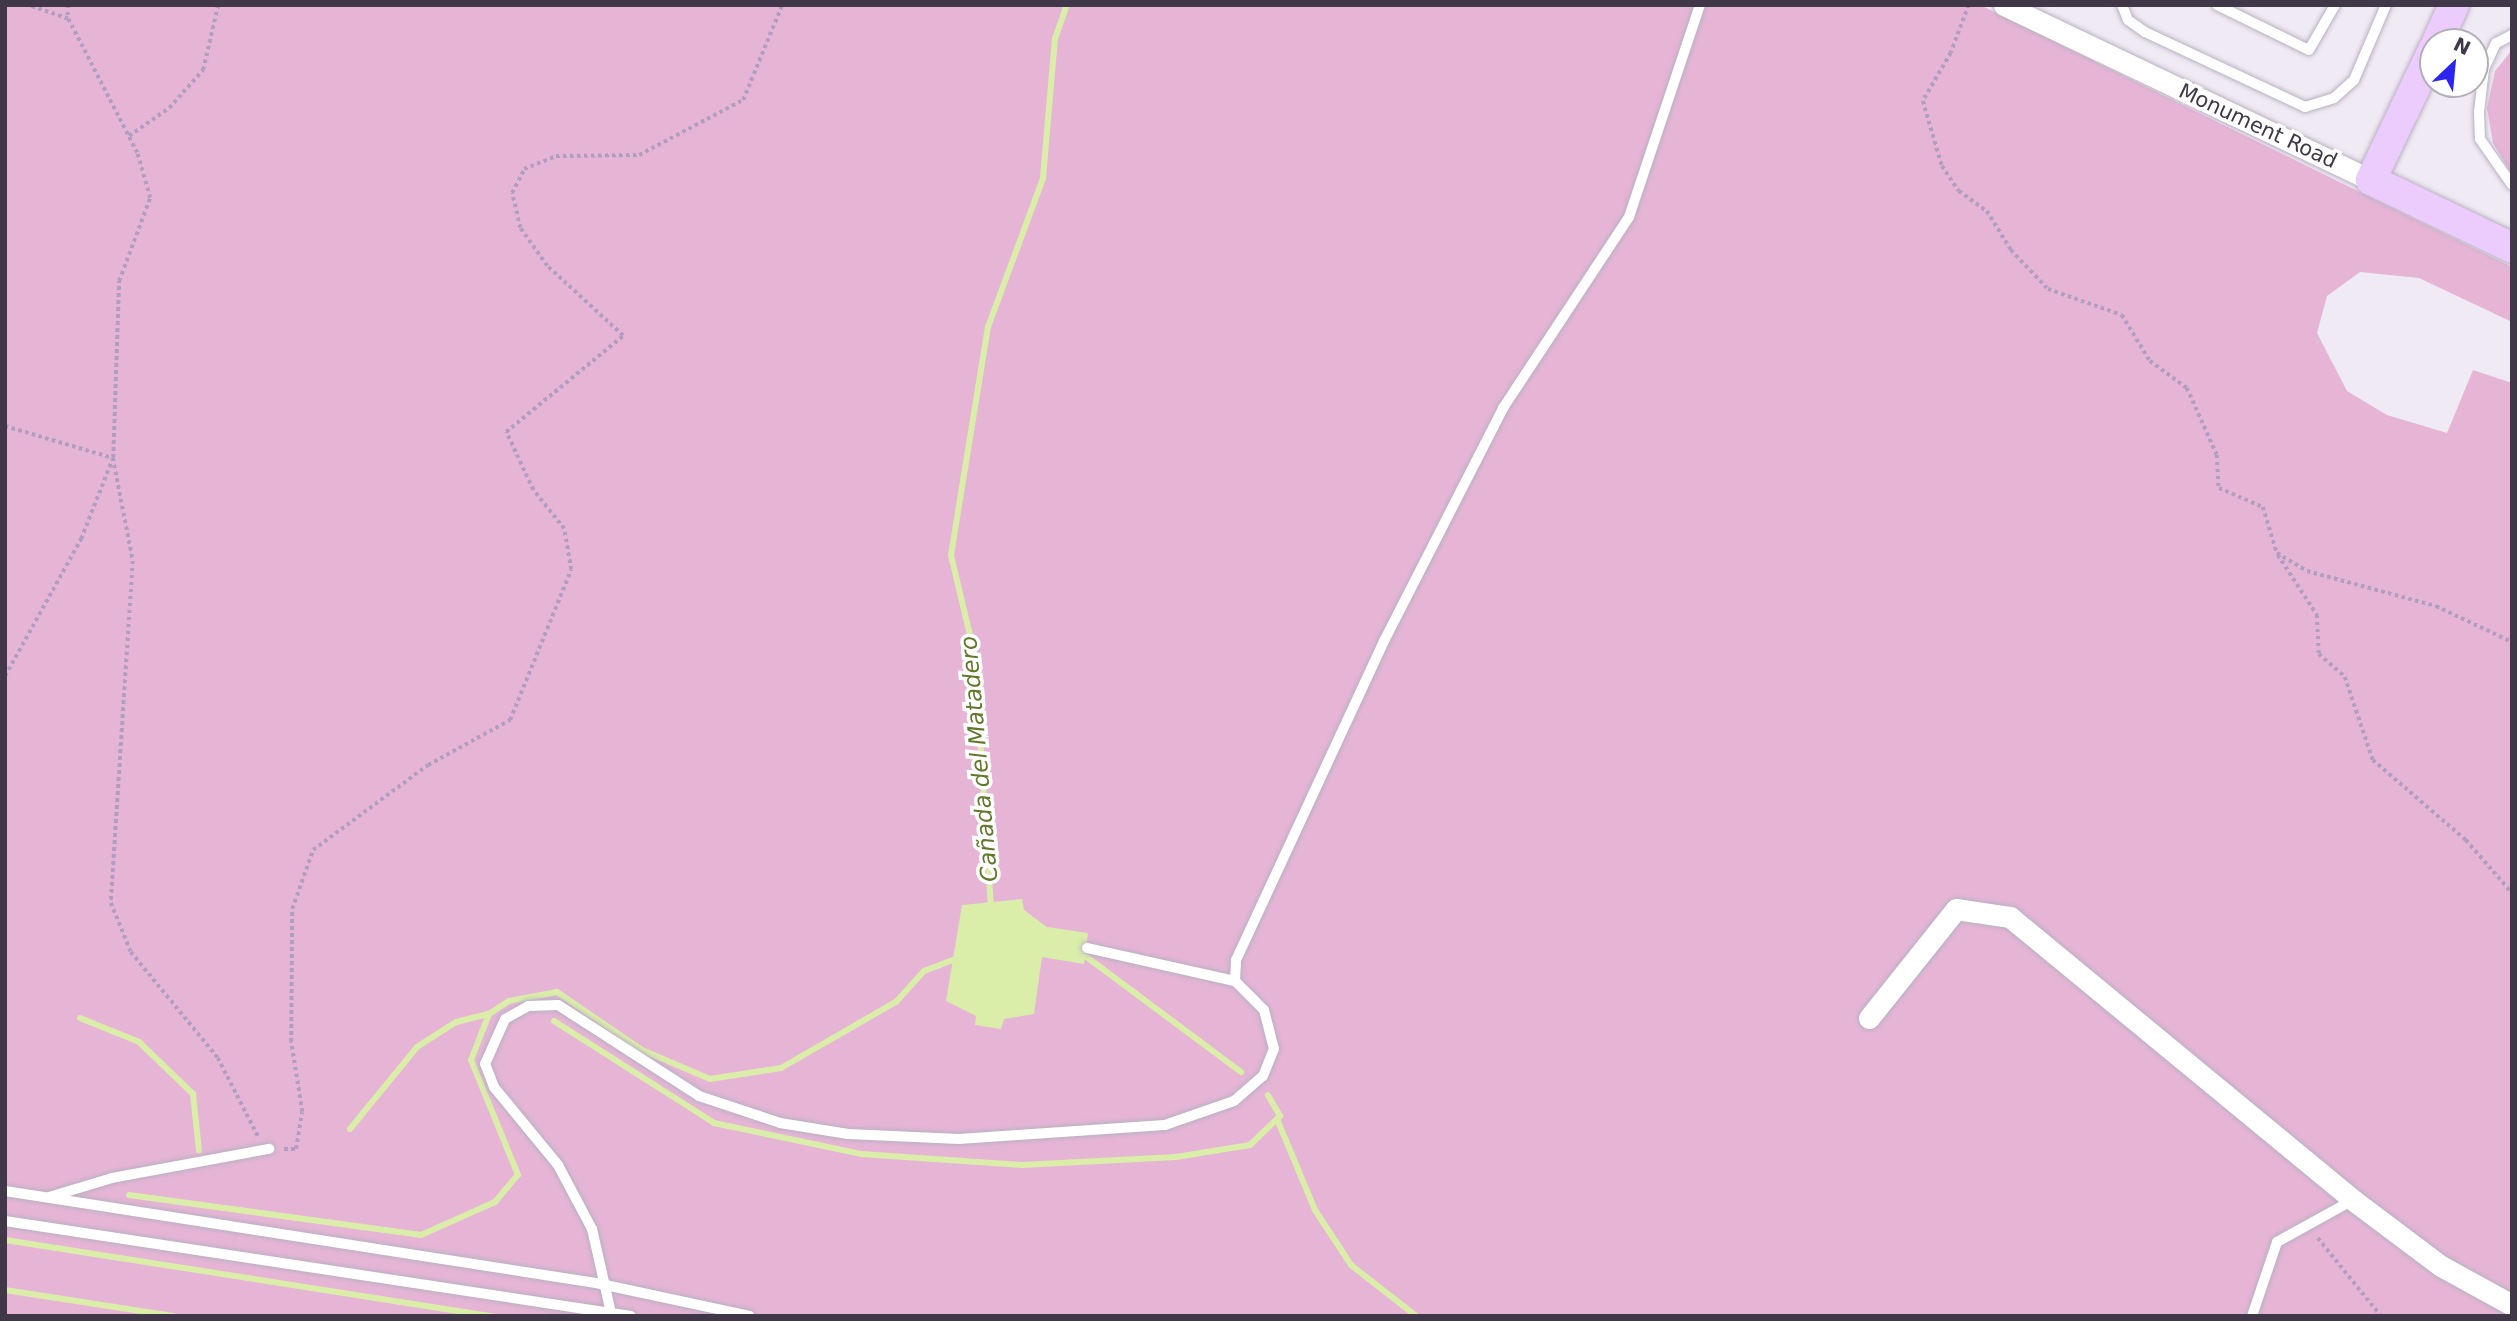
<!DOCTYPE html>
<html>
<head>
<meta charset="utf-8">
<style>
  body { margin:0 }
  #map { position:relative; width:2517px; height:1321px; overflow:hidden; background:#f0eaf4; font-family:"DejaVu Sans",sans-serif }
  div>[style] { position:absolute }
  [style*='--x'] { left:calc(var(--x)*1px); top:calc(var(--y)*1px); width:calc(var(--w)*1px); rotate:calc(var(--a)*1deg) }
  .green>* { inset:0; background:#e6b5d6 }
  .water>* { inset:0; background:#daeda9 }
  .stream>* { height:6px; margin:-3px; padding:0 3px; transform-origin:3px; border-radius:3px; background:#daeda9 }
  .path>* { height:3.5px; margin-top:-1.75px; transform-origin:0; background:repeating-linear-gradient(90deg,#b09ec0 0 3.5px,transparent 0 7px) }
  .roads { filter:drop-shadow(0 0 2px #b9b0c2) drop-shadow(0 0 2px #b9b0c2) }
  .lane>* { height:10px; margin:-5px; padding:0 5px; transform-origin:5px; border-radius:5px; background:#fff }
  .street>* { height:21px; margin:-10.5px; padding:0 10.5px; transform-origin:10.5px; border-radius:10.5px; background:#fff }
  .secondary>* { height:30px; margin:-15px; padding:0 15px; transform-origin:15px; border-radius:15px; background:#ebccfc }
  span { translate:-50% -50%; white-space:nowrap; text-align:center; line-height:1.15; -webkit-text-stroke:7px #fff; paint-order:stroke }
  .street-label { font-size:21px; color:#403848 }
  .water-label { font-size:23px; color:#607828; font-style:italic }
  .frame { position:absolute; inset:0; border:7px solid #403848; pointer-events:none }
  .north { position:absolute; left:2419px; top:28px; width:70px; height:70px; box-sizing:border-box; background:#fff; border:2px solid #b3afb6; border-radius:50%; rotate:26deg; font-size:19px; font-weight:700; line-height:28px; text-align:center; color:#403848 }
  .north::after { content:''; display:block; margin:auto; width:24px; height:32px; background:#2c25f0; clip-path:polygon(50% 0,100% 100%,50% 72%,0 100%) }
</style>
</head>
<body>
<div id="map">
  <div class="green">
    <div style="clip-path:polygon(5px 5px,1980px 5px,2512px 267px,2512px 322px,2419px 278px,2360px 272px,2327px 296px,2317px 333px,2347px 391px,2387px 415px,2447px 433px,2473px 370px,2512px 383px,2512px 1316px,5px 1316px)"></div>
    <div style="clip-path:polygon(2512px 50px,2512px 175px,2493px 143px,2487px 108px,2495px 71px)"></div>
  </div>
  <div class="water">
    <div style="clip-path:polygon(1022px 899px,1024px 910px,1047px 927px,1088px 933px,1084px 964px,1042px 957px,1034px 1014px,1004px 1019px,1001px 1029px,975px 1025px,976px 1016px,946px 1001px,962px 905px)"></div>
  </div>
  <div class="stream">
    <div style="--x:991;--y:909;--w:254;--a:-93.6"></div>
    <div style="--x:975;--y:656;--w:104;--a:-103.4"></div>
    <div style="--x:951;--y:555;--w:231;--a:-80.8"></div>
    <div style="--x:988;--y:327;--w:159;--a:-69.7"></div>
    <div style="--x:1043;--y:178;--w:140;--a:-85.1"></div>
    <div style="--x:1055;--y:39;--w:36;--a:-71"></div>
    <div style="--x:1080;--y:952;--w:201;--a:36.7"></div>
    <div style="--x:80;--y:1018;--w:64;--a:22.1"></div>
    <div style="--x:139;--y:1042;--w:75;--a:43.9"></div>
    <div style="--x:193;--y:1094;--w:57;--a:84"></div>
    <div style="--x:554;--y:1021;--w:190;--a:32.5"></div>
    <div style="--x:714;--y:1123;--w:150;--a:11.9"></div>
    <div style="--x:861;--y:1154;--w:161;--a:3.9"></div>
    <div style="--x:1022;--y:1165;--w:154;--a:-3"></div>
    <div style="--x:1176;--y:1157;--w:75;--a:-9.2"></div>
    <div style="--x:1250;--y:1145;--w:42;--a:-44"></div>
    <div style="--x:1280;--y:1116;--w:24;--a:-120"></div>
    <div style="--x:1277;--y:1119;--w:99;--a:67.3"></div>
    <div style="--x:1315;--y:1210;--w:66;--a:56.8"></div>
    <div style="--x:1351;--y:1265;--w:83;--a:38.1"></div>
    <div style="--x:350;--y:1129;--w:106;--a:-50.7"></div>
    <div style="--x:417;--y:1047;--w:46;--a:-32.7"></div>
    <div style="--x:456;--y:1022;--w:34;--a:-14"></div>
    <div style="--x:129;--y:1195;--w:295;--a:7.8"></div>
    <div style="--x:421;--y:1235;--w:81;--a:-24"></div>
    <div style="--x:495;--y:1202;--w:35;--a:-50"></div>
    <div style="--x:518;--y:1175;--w:124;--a:-112.2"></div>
    <div style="--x:471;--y:1060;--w:49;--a:-68.6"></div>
    <div style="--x:489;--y:1014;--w:24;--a:-33"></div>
    <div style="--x:509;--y:1001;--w:49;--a:-10.6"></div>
    <div style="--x:557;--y:992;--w:103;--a:34.3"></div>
    <div style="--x:642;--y:1050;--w:74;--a:23.1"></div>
    <div style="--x:710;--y:1079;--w:72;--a:-8.8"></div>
    <div style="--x:781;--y:1068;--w:133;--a:-29.9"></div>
    <div style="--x:896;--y:1002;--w:42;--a:-47.9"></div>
    <div style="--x:924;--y:971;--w:39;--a:-21"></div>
    <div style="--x:5;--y:1240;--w:494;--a:8.9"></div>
    <div style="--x:5;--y:1290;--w:170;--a:8.8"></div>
  </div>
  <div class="path">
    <div style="--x:68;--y:5;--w:14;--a:90"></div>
    <div style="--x:1969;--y:5;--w:51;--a:110.6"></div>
    <div style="--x:1951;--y:53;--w:56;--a:120.3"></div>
    <div style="--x:1923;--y:101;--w:68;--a:73.7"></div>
    <div style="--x:1942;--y:166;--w:30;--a:56"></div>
    <div style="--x:1959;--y:191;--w:34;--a:36"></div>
    <div style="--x:1987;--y:211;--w:46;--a:58.4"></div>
    <div style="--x:2011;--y:250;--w:54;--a:46.5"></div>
    <div style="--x:2048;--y:289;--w:78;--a:19.4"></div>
    <div style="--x:2122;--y:315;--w:54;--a:58.7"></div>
    <div style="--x:2150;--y:361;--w:46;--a:36.1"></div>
    <div style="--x:2187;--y:388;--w:73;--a:65.9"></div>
    <div style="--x:2217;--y:455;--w:33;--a:87"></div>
    <div style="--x:2219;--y:488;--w:48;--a:23.4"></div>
    <div style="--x:2263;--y:507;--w:48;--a:73.1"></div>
    <div style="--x:2277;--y:553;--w:35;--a:31"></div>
    <div style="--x:2307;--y:571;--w:134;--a:15.2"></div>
    <div style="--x:2436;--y:606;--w:84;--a:25.3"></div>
    <div style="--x:129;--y:136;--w:49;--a:-35"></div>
    <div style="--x:169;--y:108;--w:51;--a:-48.2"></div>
    <div style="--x:203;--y:70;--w:67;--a:-77"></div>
    <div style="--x:5;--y:426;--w:113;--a:16.5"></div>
    <div style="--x:113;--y:458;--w:177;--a:-88.1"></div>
    <div style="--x:119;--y:281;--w:89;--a:-69.5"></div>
    <div style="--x:150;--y:198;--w:47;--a:-106.1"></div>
    <div style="--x:137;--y:153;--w:151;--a:-117.2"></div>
    <div style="--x:68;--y:19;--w:43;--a:-161.1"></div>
    <div style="--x:113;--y:458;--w:105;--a:79"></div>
    <div style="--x:133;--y:561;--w:343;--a:93.7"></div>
    <div style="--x:111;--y:903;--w:53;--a:67.8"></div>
    <div style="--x:131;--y:952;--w:137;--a:50.6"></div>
    <div style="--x:218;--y:1058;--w:88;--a:62.9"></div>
    <div style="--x:2278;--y:555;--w:72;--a:57"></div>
    <div style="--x:2317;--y:615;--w:39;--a:87"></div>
    <div style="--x:2319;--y:654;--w:35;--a:41"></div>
    <div style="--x:2345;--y:677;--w:88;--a:71.4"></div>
    <div style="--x:2373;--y:760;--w:123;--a:40.7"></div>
    <div style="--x:2466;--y:840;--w:70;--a:49"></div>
    <div style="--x:5;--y:676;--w:157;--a:-61"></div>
    <div style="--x:81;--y:539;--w:85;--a:-68.6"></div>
    <div style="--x:284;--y:1149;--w:12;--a:0"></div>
    <div style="--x:296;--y:1149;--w:37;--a:-81"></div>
    <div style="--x:302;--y:1112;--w:71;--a:-98.9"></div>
    <div style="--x:291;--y:1042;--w:133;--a:-89.6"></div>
    <div style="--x:292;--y:909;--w:63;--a:-70.4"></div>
    <div style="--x:313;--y:850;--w:143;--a:-36.5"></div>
    <div style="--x:428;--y:765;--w:94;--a:-28.8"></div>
    <div style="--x:510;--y:720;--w:162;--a:-67.9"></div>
    <div style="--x:571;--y:570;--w:42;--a:-99.7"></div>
    <div style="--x:564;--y:529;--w:50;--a:-128.5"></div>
    <div style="--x:533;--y:490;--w:64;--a:-115"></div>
    <div style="--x:506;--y:432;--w:151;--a:-39.4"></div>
    <div style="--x:623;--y:336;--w:103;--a:-137.4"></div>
    <div style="--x:547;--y:266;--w:47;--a:-125.4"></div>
    <div style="--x:520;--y:228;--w:36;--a:-103"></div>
    <div style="--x:512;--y:193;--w:27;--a:-63"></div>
    <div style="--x:524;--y:169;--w:35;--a:-22"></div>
    <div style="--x:556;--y:156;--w:83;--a:-0.7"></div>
    <div style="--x:639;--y:155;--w:118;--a:-27.9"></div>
    <div style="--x:743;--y:100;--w:103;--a:-67.7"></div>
    <div style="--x:2318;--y:1238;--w:100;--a:51.1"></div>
  </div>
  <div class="roads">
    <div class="lane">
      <div style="--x:2122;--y:5;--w:16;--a:68"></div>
      <div style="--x:2128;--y:20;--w:21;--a:35"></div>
      <div style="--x:2145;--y:32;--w:177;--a:25.1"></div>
      <div style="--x:2305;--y:107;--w:30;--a:-17"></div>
      <div style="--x:2334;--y:98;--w:27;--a:-42"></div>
      <div style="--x:2354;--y:80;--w:82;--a:-66.9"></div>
      <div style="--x:2217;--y:5;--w:102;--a:26.1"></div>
      <div style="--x:2309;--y:50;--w:52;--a:-60"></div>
      <div style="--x:2512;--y:35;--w:18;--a:153"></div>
      <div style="--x:2496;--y:43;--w:29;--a:115"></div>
      <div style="--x:2484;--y:69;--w:43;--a:96.6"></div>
      <div style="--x:2479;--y:112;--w:27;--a:88"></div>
      <div style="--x:2480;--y:139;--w:56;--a:55.2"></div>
      <div style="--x:1087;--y:948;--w:152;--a:12.6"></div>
      <div style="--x:5;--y:1191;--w:598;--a:8.85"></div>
      <div style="--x:596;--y:1283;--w:157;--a:12.1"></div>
      <div style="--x:49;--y:1197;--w:66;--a:-16.8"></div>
      <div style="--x:112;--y:1178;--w:160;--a:-10.5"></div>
      <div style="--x:5;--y:1221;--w:633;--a:8.63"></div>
      <div style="--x:611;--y:1313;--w:86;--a:-102.7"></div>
      <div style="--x:592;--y:1229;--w:72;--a:-118"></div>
      <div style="--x:558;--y:1165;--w:101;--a:-129.4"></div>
      <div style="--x:494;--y:1087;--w:25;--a:-111"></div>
      <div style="--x:485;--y:1064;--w:49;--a:-66"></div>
      <div style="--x:505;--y:1019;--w:26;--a:-29"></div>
      <div style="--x:528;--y:1006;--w:30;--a:-2"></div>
      <div style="--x:558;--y:1005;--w:168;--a:32.8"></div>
      <div style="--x:699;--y:1096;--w:85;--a:18.4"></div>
      <div style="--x:780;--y:1123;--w:69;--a:9.2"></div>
      <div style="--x:848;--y:1134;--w:111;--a:2.6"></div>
      <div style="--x:959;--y:1139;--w:206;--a:-3.9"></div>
      <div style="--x:1165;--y:1125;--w:73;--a:-19.2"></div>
      <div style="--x:1234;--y:1101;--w:38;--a:-41"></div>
      <div style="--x:1263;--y:1076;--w:29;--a:-68"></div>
      <div style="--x:1274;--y:1049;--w:40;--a:-104.4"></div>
      <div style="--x:1264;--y:1010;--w:41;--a:-135"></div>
      <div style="--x:1235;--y:981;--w:21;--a:-87"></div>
      <div style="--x:1236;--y:960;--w:352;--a:-65.1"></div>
      <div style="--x:1384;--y:641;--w:262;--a:-62.9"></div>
      <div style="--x:1503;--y:408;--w:229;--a:-56.6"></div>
      <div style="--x:1629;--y:217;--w:224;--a:-71.5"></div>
      <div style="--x:2252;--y:1316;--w:78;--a:-71.3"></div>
      <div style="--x:2277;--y:1242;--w:87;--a:-28.9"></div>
    </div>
    <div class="street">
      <div style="--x:2004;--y:5;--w:407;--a:25.5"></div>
      <div style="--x:1869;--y:1018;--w:139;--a:-51.4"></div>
      <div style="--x:1956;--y:909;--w:55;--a:8.4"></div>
      <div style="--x:2010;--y:917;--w:445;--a:39.5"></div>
      <div style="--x:2353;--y:1200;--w:110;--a:36.9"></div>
      <div style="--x:2441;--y:1266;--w:81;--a:28.8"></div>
    </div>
    <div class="secondary">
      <div style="--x:2437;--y:42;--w:41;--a:-65.3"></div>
      <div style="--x:2433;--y:50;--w:144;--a:115.5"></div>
      <div style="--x:2371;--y:180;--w:157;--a:25.7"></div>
    </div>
  </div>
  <div class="street-label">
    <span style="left:2258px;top:126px;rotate:25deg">Monument Road</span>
  </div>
  <div class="water-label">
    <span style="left:979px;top:759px;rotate:-95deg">Cañada del Matadero</span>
  </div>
  <div class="frame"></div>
  <div class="north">N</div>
</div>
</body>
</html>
